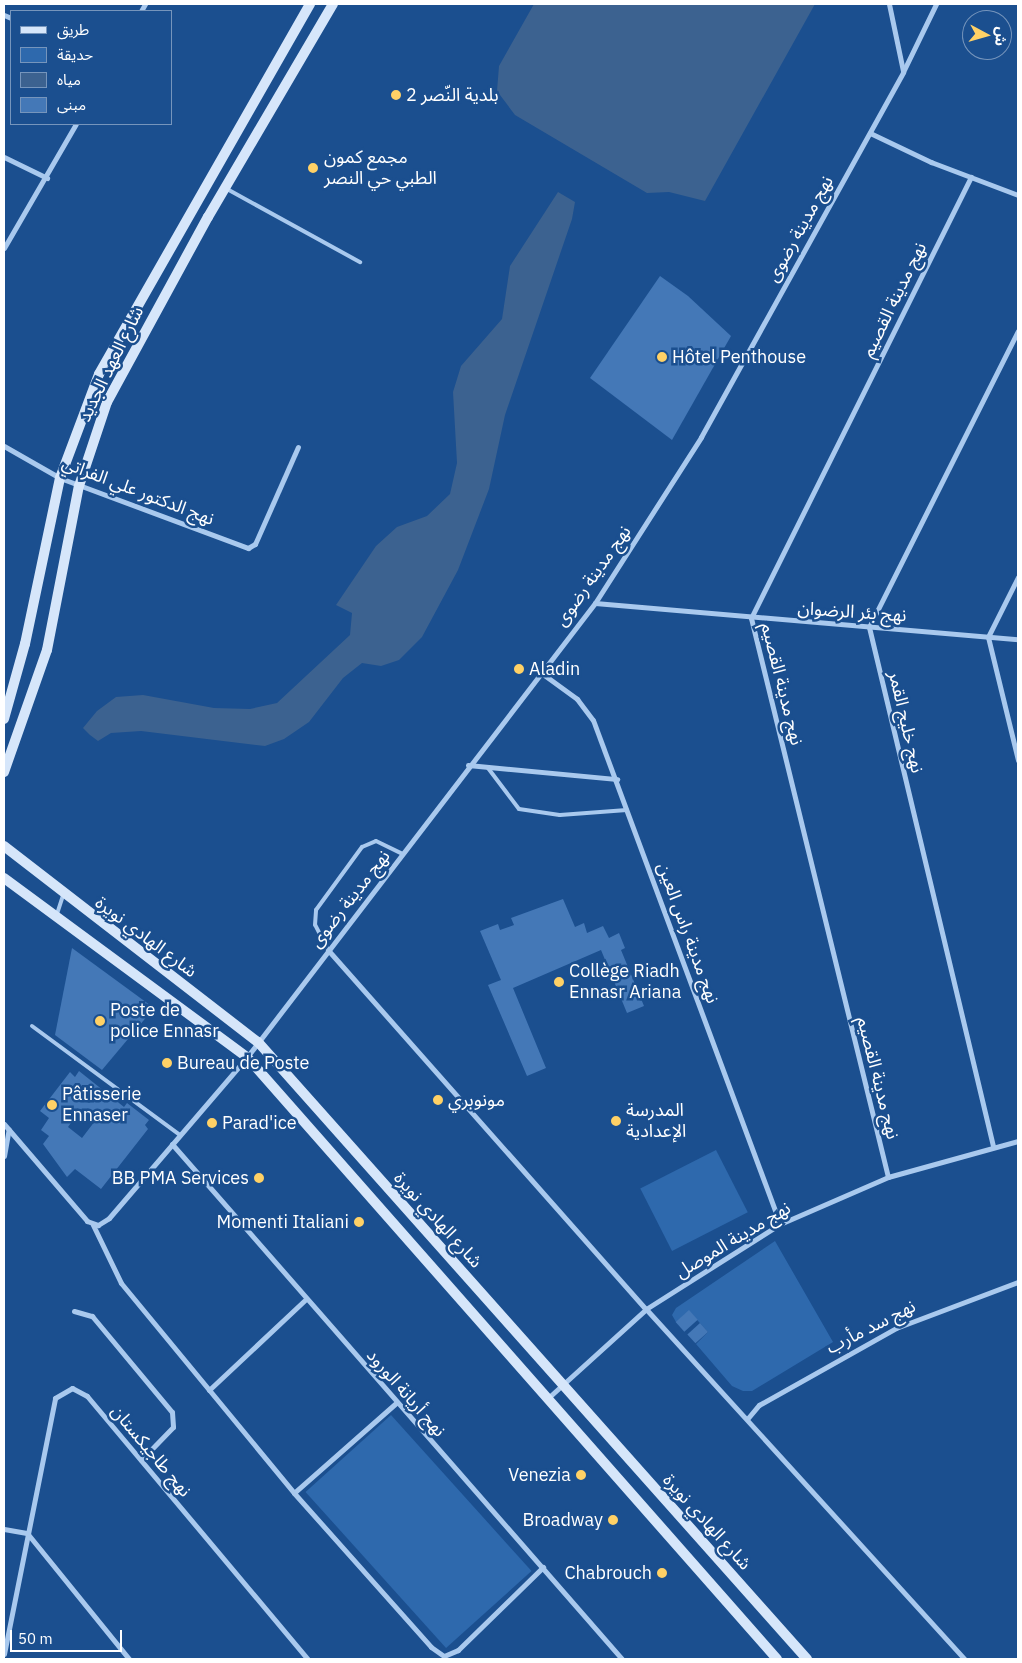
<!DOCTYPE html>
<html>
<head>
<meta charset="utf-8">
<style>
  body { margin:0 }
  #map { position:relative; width:1022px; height:1663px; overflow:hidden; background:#1b4f8f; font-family:"IBM Plex Sans","Noto Sans Arabic",sans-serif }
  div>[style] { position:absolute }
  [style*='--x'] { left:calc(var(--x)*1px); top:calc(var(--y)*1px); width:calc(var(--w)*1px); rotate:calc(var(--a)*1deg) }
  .green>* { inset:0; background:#2e69ad; transform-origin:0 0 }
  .water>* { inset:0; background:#3c6290 }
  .building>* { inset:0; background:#4478b7; transform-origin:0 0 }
  .lane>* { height:4px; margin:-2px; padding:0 2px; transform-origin:2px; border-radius:2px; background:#a9c9ee }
  .street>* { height:5px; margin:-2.5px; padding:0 2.5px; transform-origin:2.5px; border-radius:2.5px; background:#a9c9ee }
  .secondary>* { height:10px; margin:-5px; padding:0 5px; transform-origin:5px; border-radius:5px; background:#d6e6fa }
  .dots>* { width:14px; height:14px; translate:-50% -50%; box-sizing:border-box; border:2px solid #1b4f8f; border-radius:50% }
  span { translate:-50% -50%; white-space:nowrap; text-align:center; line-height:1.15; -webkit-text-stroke:5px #1b4f8f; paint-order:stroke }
  .poi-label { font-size:18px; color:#fff }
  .left { translate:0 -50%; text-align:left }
  .right { translate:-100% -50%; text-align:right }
  .street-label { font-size:18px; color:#fff }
  .frame { position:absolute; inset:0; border:5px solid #fff; pointer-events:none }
  .legend { position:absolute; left:10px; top:10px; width:162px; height:115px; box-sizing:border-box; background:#1b4f8f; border:1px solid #7695bc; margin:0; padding:6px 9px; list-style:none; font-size:15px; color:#fff }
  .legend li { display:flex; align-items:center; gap:10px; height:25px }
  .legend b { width:25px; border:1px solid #7695bc }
  .north { position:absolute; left:962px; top:10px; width:50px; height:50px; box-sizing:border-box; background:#1b4f8f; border:1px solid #7695bc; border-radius:50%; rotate:96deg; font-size:14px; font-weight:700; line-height:20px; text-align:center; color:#fff }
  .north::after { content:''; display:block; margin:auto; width:18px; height:22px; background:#ffd166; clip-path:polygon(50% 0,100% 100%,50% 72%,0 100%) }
  .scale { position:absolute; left:10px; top:1630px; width:112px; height:22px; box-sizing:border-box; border:2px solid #fff; border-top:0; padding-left:6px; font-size:15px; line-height:18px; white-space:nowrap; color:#fff; -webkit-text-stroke:4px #1b4f8f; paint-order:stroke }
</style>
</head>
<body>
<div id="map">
  <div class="green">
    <div style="left:716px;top:1150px;width:70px;height:85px;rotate:63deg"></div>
    <div style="clip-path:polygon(775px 1241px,833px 1342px,752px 1391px,743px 1391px,732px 1386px,696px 1344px,708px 1332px,689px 1311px,676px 1322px,672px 1315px,676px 1308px)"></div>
    <div style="left:391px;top:1415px;width:210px;height:115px;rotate:48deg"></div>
  </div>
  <div class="water">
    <div style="clip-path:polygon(534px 4px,815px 4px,705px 201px,669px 192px,647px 193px,515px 115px,497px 91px,499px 66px)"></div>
    <div style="clip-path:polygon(558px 192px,575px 202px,572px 219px,505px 415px,489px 489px,458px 570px,422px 637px,399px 660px,381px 666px,362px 663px,343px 678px,309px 722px,284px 739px,265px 746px,141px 731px,111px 733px,98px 741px,90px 735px,83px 728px,97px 711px,116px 697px,143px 695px,214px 708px,250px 709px,277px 703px,350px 635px,352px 613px,336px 605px,376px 546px,397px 527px,427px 516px,450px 494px,457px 463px,453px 392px,461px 366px,502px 319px,510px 266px)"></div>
  </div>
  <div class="building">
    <div style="clip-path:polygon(660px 276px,688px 296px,731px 336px,672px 440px,590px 378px)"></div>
    <div style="clip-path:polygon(563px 899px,575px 927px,584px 923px,587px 933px,603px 926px,609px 938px,619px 933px,625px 948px,621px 950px,644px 1006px,627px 1013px,601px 950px,513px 988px,546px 1068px,527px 1076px,488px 985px,501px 980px,480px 931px,498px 924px,500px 930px,514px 925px,511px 918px)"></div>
    <div style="clip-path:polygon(72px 948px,154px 1008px,102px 1070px,55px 1035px)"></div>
    <div style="clip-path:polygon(evenodd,79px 1071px,124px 1107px,127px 1103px,149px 1120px,145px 1125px,148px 1129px,101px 1189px,75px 1169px,67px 1177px,43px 1144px,49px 1136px,41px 1130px,49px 1118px,40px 1111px,70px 1072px,75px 1077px,79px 1071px,81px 1109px,95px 1121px,82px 1138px,68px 1127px,81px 1109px)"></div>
    <div style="left:689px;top:1310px;width:13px;height:18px;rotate:48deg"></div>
    <div style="left:700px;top:1323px;width:12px;height:17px;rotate:48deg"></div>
  </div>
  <div class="lane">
    <div style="--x:227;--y:189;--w:152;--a:28.8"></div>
    <div style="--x:488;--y:768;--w:51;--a:52.9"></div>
    <div style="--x:519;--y:809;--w:41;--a:8.3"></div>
    <div style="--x:560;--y:815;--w:67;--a:-4.3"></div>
    <div style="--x:57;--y:914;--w:20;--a:-72"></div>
    <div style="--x:328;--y:950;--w:28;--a:-117"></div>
    <div style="--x:315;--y:925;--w:15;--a:-86"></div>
    <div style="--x:316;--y:910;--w:78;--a:-53.9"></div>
    <div style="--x:362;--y:847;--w:15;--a:-23"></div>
    <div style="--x:376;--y:841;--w:30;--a:26"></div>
    <div style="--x:32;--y:1026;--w:184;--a:36.4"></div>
  </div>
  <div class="street">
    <div style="--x:889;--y:4;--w:68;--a:78.2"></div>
    <div style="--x:141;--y:11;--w:8;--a:-60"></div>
    <div style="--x:4;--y:15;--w:8;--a:23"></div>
    <div style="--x:870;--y:133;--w:68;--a:25.4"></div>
    <div style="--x:931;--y:162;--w:93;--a:20.8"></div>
    <div style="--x:4;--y:157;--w:48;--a:26"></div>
    <div style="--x:4;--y:248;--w:143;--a:-59.9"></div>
    <div style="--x:4;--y:446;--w:64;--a:29.7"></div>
    <div style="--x:60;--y:478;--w:201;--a:20.4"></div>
    <div style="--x:248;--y:548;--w:8;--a:-30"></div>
    <div style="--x:255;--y:544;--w:106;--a:-66.1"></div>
    <div style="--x:1018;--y:577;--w:67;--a:116.6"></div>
    <div style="--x:988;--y:637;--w:127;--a:76.3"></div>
    <div style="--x:595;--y:603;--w:425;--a:4.9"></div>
    <div style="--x:540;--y:672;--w:46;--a:36.1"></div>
    <div style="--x:577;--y:699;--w:26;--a:53"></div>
    <div style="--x:593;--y:720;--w:538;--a:69.64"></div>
    <div style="--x:468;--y:765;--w:150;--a:5.4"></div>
    <div style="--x:328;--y:950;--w:480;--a:48.5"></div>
    <div style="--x:646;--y:1309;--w:474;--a:47.7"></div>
    <div style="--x:4;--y:1124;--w:128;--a:49.4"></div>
    <div style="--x:87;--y:1221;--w:12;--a:20"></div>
    <div style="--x:98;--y:1225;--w:13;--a:-32"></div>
    <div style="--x:109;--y:1218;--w:212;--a:-49.4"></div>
    <div style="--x:247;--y:1057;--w:572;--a:-52.53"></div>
    <div style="--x:595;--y:603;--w:197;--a:-57.4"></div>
    <div style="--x:701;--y:437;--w:417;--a:-61"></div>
    <div style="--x:903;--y:72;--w:76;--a:-64.1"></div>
    <div style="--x:172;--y:1144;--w:684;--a:48.85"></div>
    <div style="--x:993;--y:1146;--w:534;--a:-103.44"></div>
    <div style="--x:869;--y:627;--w:331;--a:-63.3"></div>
    <div style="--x:4;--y:1156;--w:27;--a:-80"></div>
    <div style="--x:888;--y:1177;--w:576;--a:-103.77"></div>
    <div style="--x:751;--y:618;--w:493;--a:-63.5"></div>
    <div style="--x:93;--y:1225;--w:64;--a:64.2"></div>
    <div style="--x:121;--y:1283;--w:272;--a:50.5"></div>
    <div style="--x:74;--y:1311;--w:19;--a:16"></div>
    <div style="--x:92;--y:1316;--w:125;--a:50.2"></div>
    <div style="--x:172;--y:1412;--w:15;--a:86"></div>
    <div style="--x:173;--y:1427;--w:46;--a:134.1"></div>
    <div style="--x:209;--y:1390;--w:133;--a:-43.2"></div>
    <div style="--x:548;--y:1398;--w:132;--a:-42.2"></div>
    <div style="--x:646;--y:1309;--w:159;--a:-32.4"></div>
    <div style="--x:780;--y:1224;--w:118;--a:-23.5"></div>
    <div style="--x:888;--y:1177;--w:135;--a:-15.5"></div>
    <div style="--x:396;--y:1403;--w:136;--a:138.6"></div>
    <div style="--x:294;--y:1493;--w:206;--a:48.3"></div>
    <div style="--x:431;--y:1647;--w:16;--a:35"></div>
    <div style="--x:444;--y:1656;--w:15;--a:-23"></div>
    <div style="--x:458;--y:1650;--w:119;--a:-44.3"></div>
    <div style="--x:748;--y:1418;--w:17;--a:-50"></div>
    <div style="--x:759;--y:1405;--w:157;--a:-29.3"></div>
    <div style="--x:896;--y:1328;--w:130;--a:-20.7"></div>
    <div style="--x:4;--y:1529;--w:23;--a:10"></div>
    <div style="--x:27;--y:1533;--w:162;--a:51"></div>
    <div style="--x:4;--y:1654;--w:261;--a:-78.7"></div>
    <div style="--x:55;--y:1398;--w:20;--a:-30"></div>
    <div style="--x:72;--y:1388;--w:17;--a:28"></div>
    <div style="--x:87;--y:1396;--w:344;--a:50"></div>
  </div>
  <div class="secondary">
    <div style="--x:4;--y:719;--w:78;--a:-74.4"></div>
    <div style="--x:25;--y:644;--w:170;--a:-78.1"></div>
    <div style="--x:60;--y:478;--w:111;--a:-69.4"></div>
    <div style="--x:99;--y:374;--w:426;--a:-60.3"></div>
    <div style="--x:4;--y:772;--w:129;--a:-70.6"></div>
    <div style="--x:47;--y:650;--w:167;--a:-79"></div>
    <div style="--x:79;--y:486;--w:89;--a:-71.6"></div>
    <div style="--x:107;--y:402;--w:211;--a:-61.4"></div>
    <div style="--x:208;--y:217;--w:247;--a:-59.6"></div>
    <div style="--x:4;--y:846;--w:321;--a:37.7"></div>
    <div style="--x:258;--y:1042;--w:826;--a:48.34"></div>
    <div style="--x:4;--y:878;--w:302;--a:36.4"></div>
    <div style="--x:247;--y:1057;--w:802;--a:48.64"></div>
  </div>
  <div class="dots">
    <div style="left:396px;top:95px;background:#ffd166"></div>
    <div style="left:313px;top:168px;background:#ffd166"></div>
    <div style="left:662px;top:357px;background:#ffd166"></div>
    <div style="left:519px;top:669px;background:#ffd166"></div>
    <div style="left:559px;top:982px;background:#ffd166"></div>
    <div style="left:100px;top:1021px;background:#ffd166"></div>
    <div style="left:167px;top:1063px;background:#ffd166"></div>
    <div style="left:438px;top:1100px;background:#ffd166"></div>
    <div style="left:52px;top:1105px;background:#ffd166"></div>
    <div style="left:616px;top:1121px;background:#ffd166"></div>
    <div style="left:212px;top:1123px;background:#ffd166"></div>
    <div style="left:259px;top:1178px;background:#ffd166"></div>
    <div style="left:359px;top:1222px;background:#ffd166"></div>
    <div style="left:581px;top:1475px;background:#ffd166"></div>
    <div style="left:613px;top:1520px;background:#ffd166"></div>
    <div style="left:662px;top:1573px;background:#ffd166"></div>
  </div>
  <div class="poi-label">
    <span class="left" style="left:406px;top:95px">بلدية النّصر 2</span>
    <span class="left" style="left:324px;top:168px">مجمع كمون<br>الطبي حي النصر</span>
    <span class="left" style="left:672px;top:357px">Hôtel Penthouse</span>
    <span class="left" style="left:529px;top:669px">Aladin</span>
    <span class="left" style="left:569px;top:982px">Collège Riadh<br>Ennasr Ariana</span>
    <span class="left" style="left:110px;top:1021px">Poste de<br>police Ennasr</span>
    <span class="left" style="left:177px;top:1063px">Bureau de Poste</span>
    <span class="left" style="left:62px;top:1105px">Pâtisserie<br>Ennaser</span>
    <span class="left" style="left:448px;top:1100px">مونوبري</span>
    <span class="left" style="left:626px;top:1121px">المدرسة<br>الإعدادية</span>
    <span class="left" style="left:222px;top:1123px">Parad'ice</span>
    <span class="right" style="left:249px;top:1178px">BB PMA Services</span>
    <span class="right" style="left:349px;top:1222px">Momenti Italiani</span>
    <span class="right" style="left:571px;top:1475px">Venezia</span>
    <span class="right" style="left:603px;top:1520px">Broadway</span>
    <span class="right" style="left:652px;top:1573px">Chabrouch</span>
  </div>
  <div class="street-label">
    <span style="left:800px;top:229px;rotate:-61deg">نهج مدينة رضوى</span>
    <span style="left:894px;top:300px;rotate:-64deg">نهج مدينة القصيم</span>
    <span style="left:111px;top:364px;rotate:-64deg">شارع العهد الجديد</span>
    <span style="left:138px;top:491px;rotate:21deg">نهج الدكتور علي الفراتي</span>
    <span style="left:593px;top:576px;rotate:-55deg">نهج مدينة رضوى</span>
    <span style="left:852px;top:612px;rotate:4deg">نهج بئر الرضوان</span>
    <span style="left:782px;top:684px;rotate:76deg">نهج مدينة القصيم</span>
    <span style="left:906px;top:722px;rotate:77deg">نهج خليج القمر</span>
    <span style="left:350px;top:899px;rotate:-52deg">نهج مدينة رضوى</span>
    <span style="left:688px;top:933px;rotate:70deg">نهج مدينة راس العين</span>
    <span style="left:146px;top:937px;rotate:37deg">شارع الهادي نويرة</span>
    <span style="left:878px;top:1078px;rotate:76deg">نهج مدينة القصيم</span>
    <span style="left:438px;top:1220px;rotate:48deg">شارع الهادي نويرة</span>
    <span style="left:733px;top:1240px;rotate:-31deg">نهج مدينة الموصل</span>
    <span style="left:871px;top:1327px;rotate:-27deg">نهج سد مأرب</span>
    <span style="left:406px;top:1393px;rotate:49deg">نهج أريانة الورود</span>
    <span style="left:151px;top:1451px;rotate:50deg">نهج طاجيكستان</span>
    <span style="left:707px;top:1522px;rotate:48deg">شارع الهادي نويرة</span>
  </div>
  <div class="frame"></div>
  <ul class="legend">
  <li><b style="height:6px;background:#d6e6fa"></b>طريق</li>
  <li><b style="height:14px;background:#2e69ad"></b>حديقة</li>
  <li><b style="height:14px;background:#3c6290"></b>مياه</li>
  <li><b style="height:14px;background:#4478b7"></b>مبنى</li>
  </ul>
  <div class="north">ش</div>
  <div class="scale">50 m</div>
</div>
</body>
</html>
